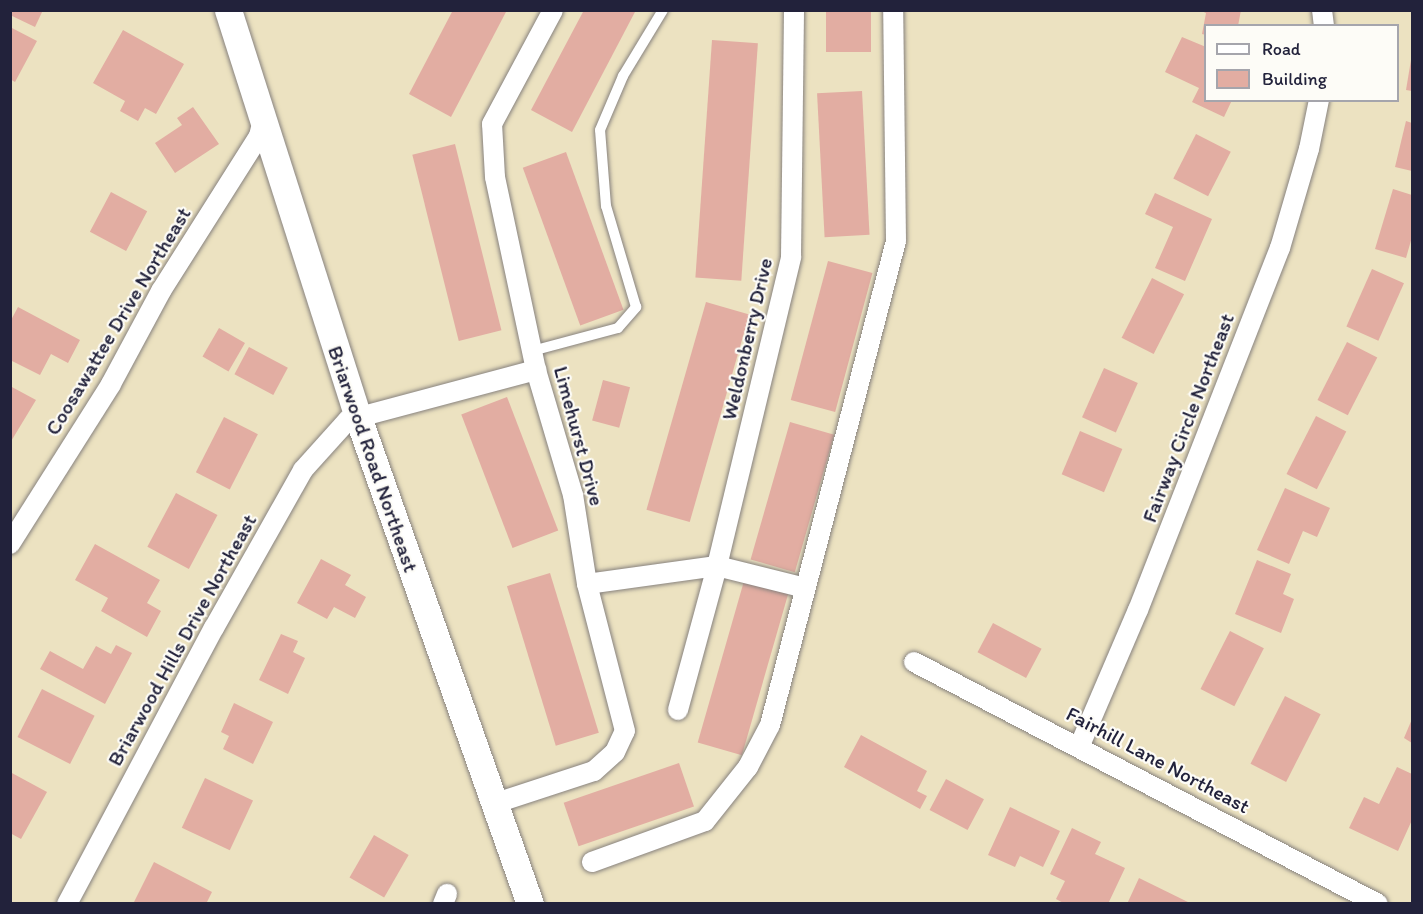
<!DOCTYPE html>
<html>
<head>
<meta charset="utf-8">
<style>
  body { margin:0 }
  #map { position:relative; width:1423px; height:914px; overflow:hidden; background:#ece2c1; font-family:Itim,sans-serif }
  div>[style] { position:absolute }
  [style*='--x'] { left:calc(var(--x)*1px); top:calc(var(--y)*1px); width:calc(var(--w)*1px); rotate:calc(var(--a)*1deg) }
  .building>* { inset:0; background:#e2ada2; transform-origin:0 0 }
  .roads { filter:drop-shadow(0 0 2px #87827e) drop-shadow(0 0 2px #87827e) }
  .lane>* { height:10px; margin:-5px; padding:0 5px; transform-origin:5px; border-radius:5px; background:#fff }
  .street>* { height:20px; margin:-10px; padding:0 10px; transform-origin:10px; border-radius:10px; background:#fff }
  .secondary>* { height:27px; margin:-13.5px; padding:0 13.5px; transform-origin:13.5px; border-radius:13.5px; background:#fff }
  span { translate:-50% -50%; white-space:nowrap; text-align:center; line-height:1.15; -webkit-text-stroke:4.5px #fdfcf7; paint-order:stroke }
  .street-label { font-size:21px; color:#22223b }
  .frame { position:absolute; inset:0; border:12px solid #22223b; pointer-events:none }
  .legend { position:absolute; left:1204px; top:24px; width:195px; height:78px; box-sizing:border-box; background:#fdfcf7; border:2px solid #a5a5ac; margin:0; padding:8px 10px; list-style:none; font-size:18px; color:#22223b }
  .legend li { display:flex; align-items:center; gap:12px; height:30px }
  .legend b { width:30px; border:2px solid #a5a5ac }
</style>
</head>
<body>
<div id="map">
  <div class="building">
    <div style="clip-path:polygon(10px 10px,43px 10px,35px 27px,10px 15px)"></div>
    <div style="clip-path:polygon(453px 10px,507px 10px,451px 117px,409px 94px)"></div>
    <div style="clip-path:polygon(584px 10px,636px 10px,572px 132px,531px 110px)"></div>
    <div style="left:826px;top:10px;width:45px;height:42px"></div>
    <div style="clip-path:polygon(1199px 10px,1241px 10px,1238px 26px,1206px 26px,1206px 35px,1202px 34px,1206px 13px)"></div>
    <div style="clip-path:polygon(10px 27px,37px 41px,15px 82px,10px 79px)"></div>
    <div style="clip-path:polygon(123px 30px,184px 64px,156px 114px,145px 108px,138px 121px,120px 111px,125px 101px,93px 83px)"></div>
    <div style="clip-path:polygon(1182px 37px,1206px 47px,1206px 100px,1232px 100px,1224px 117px,1192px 102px,1199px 88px,1165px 72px)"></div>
    <div style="left:712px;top:40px;width:46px;height:238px;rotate:4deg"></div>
    <div style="clip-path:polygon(1411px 60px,1412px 60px,1412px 91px,1406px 90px)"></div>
    <div style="left:862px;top:91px;width:144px;height:45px;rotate:87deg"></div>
    <div style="clip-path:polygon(193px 107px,219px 144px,175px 173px,155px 143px,182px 125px,177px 118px)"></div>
    <div style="clip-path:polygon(1406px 121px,1412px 123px,1412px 171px,1395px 167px)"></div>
    <div style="left:1196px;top:134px;width:39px;height:50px;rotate:27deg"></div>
    <div style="left:455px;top:144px;width:192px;height:44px;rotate:76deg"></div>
    <div style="left:566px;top:152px;width:168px;height:46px;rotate:70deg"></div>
    <div style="clip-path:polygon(1393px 189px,1412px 195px,1412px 237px,1406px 258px,1375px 249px)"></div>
    <div style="left:111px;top:192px;width:41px;height:45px;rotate:28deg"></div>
    <div style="clip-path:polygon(1155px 193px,1212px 219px,1185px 281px,1155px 268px,1173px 227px,1145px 214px)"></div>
    <div style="left:828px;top:261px;width:46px;height:144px;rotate:15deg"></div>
    <div style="left:1372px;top:269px;width:35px;height:63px;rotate:24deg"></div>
    <div style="left:1152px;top:278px;width:36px;height:67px;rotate:27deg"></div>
    <div style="left:706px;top:302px;width:45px;height:216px;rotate:16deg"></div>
    <div style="clip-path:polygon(18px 307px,80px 340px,68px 363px,51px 354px,40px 375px,10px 360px,10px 322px)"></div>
    <div style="left:219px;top:328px;width:30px;height:33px;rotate:30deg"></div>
    <div style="left:1347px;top:342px;width:34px;height:65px;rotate:27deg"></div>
    <div style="left:249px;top:347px;width:44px;height:31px;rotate:28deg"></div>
    <div style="left:1104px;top:368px;width:37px;height:54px;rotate:24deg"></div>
    <div style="left:603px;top:380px;width:28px;height:42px;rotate:15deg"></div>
    <div style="clip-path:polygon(10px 386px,36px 400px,10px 443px)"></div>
    <div style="left:507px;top:397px;width:143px;height:49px;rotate:69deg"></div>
    <div style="left:1316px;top:416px;width:34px;height:65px;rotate:27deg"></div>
    <div style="left:224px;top:417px;width:38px;height:62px;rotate:27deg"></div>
    <div style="left:790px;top:422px;width:46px;height:143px;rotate:16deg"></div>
    <div style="left:1080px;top:431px;width:46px;height:47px;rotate:23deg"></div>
    <div style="clip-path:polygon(1285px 488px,1330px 508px,1317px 537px,1303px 531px,1289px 564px,1257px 550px)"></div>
    <div style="left:176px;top:493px;width:47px;height:61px;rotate:28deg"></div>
    <div style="clip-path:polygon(95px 544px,160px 580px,147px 603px,161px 611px,147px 637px,101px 611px,108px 598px,75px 580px)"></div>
    <div style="clip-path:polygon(321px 559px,351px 575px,345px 585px,366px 597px,355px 618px,334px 607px,327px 619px,297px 603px)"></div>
    <div style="clip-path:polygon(1257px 560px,1291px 574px,1283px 594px,1294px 599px,1281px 633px,1235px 614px)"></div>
    <div style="left:550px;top:573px;width:167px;height:45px;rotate:73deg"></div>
    <div style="left:744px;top:581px;width:46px;height:168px;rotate:16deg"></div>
    <div style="left:993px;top:623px;width:55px;height:33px;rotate:28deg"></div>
    <div style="left:1230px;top:631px;width:38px;height:65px;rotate:27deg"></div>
    <div style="clip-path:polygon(281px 634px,298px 641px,293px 652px,305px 658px,288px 694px,259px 680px)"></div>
    <div style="clip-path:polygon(116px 645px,132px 653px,105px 704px,40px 669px,50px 651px,83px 669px,96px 646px,111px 654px)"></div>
    <div style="left:42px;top:689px;width:59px;height:54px;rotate:27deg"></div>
    <div style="left:1285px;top:696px;width:40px;height:76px;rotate:27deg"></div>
    <div style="clip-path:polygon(234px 703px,273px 722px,253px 764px,223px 749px,229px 736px,221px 732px)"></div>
    <div style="clip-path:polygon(1412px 719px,1412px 743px,1404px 738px)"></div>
    <div style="clip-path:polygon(861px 735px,927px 771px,917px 791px,927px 796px,920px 809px,844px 767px)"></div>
    <div style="left:679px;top:763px;width:46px;height:122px;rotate:71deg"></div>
    <div style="clip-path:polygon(1397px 767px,1412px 774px,1412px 820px,1398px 851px,1349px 828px,1364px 797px,1379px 804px)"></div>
    <div style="clip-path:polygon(10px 772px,47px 792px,21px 839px,10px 833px)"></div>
    <div style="left:205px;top:778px;width:53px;height:55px;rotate:25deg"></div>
    <div style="left:946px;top:779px;width:43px;height:35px;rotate:28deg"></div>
    <div style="clip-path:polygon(1010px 807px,1060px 831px,1043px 867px,1020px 856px,1015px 867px,988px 855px)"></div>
    <div style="clip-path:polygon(1072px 828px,1101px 842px,1095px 854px,1125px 868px,1108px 904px,1065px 904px,1056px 899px,1065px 881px,1050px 874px)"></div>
    <div style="left:374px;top:835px;width:40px;height:49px;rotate:30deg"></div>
    <div style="clip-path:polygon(154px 862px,212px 892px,206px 904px,134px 902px)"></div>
    <div style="clip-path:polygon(1139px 878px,1192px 904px,1127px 904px)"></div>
  </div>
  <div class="roads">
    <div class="lane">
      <div style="--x:532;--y:351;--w:89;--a:-15"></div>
      <div style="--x:618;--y:328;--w:28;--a:-49"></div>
      <div style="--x:636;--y:307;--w:105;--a:-106.5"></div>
      <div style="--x:606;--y:206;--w:76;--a:-94.5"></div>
      <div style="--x:600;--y:130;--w:59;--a:-66.9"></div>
      <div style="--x:623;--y:76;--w:77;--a:-58.8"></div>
    </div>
    <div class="street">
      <div style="--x:1322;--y:10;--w:16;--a:83"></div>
      <div style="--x:10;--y:544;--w:189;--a:-57.7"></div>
      <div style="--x:111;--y:384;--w:106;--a:-61.7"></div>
      <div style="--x:161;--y:291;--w:183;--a:-57.7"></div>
      <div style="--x:259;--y:136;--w:16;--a:-76"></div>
      <div style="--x:587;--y:584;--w:131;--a:-7.9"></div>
      <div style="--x:717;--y:566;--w:91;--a:14"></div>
      <div style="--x:914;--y:662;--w:523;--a:27.54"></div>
      <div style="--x:678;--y:710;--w:149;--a:-74.8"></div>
      <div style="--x:717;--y:566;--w:318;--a:-76.5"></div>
      <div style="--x:791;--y:257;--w:247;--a:-89.3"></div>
      <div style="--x:1080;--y:745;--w:147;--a:-66.8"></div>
      <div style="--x:1138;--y:610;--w:389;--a:-68.6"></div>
      <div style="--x:1280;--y:248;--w:103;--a:-73.7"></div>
      <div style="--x:1309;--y:149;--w:50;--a:-78.5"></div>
      <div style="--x:493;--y:804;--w:106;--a:-18.1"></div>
      <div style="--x:594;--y:771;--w:28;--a:-42"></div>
      <div style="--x:615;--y:752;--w:23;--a:-65"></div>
      <div style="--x:625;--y:731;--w:152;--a:-104.5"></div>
      <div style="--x:587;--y:584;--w:90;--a:-98.9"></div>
      <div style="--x:573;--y:495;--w:130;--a:-106.5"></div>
      <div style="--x:536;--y:370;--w:197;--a:-102"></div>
      <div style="--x:495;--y:177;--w:53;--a:-93.2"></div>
      <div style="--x:492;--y:124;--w:129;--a:-61.8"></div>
      <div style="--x:592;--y:862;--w:120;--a:-19.9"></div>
      <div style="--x:705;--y:821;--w:69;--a:-51.5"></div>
      <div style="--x:748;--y:767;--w:47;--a:-62.4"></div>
      <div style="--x:770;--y:725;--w:500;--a:-75.41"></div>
      <div style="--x:896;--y:241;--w:231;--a:-90.7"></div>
      <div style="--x:67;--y:904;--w:313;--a:-62"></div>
      <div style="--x:214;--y:628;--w:181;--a:-60.6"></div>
      <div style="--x:303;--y:470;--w:67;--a:-48"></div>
      <div style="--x:348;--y:420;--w:195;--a:-14.9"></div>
      <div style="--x:443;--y:904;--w:11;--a:-68"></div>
    </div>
    <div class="secondary">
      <div style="--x:228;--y:10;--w:430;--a:72.3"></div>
      <div style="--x:359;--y:420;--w:513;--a:70.54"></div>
    </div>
  </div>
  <div class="street-label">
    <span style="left:118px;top:321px;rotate:-59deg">Coosawattee Drive Northeast</span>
    <span style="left:747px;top:339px;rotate:-77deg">Weldonberry Drive</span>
    <span style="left:1188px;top:418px;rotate:-69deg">Fairway Circle Northeast</span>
    <span style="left:579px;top:436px;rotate:75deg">Limehurst Drive</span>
    <span style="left:373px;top:459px;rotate:71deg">Briarwood Road Northeast</span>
    <span style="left:182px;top:640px;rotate:-61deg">Briarwood Hills Drive Northeast</span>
    <span style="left:1158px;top:760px;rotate:28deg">Fairhill Lane Northeast</span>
  </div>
  <div class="frame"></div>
  <ul class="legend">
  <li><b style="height:8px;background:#fff"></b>Road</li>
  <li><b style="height:16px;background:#e2ada2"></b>Building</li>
  </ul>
</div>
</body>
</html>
